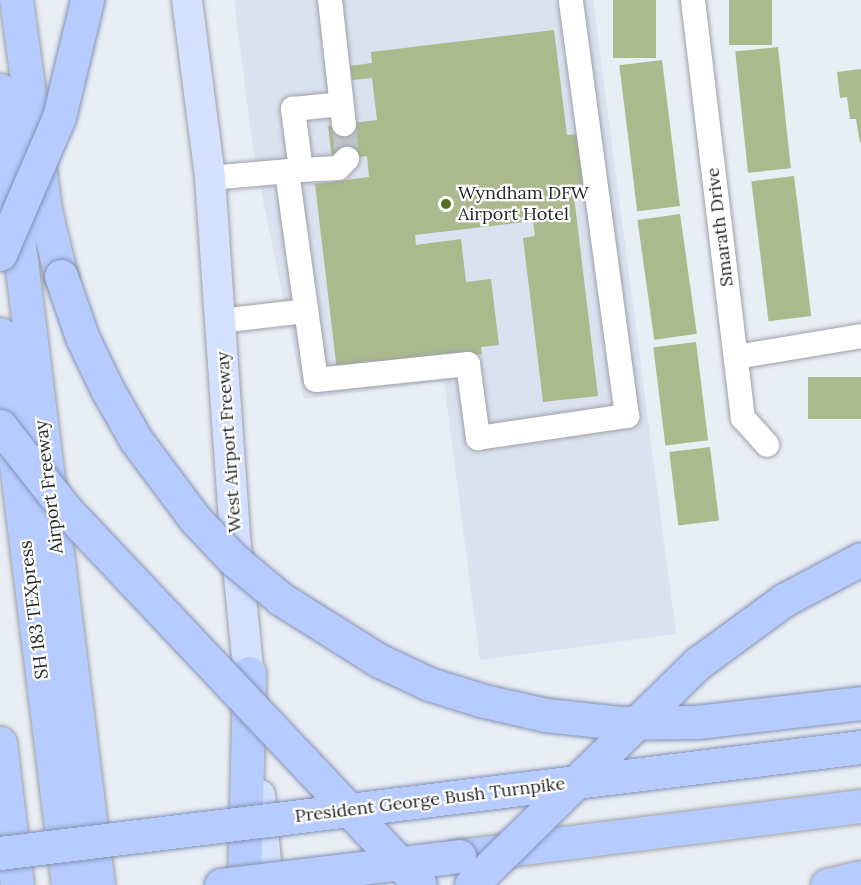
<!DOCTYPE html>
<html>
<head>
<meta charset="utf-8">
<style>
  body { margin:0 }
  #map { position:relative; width:861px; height:885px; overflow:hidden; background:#e9edf4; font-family:Lora,serif }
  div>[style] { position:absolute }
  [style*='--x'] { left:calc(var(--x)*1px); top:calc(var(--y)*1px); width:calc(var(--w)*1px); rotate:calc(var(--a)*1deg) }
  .built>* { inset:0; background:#dae1ef }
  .building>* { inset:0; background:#aaba8d; transform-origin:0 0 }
  .minor-tunnel>* { height:24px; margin-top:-12px; transform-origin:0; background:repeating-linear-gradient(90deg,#c2c5cb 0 24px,transparent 0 36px) }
  .roads { filter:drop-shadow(0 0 2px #9da0a7) drop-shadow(0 0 2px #9da0a7) }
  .minor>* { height:24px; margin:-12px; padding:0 12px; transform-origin:12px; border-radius:12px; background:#fff }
  .major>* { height:30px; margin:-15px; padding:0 15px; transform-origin:15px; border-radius:15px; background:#d3e0fe }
  .highway>* { height:33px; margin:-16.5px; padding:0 16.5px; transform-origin:16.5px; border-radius:16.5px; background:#b6cbfe }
  .bridges { filter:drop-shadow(0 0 2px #8391b3) drop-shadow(0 0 2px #8391b3) }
  .highway-bridge>* { height:33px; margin:-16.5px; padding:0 16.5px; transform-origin:16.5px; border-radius:16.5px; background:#b6cbfe }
  .dots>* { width:16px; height:16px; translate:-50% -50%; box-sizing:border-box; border:3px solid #fff; border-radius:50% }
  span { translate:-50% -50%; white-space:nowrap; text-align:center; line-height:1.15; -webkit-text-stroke:4.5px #fff; paint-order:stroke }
  .poi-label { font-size:18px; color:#252629 }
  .left { translate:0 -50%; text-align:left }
  .street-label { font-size:18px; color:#252629 }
</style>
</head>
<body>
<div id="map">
  <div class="built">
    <div style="clip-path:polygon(234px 0,593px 0,676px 634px,480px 660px,444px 381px,304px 399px,254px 156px)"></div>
  </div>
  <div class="building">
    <div style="left:613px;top:0;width:43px;height:58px"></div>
    <div style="left:729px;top:0;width:43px;height:45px"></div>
    <div style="clip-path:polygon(554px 30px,567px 135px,580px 134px,586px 187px,573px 188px,598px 396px,543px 402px,523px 238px,535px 236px,533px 221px,415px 235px,416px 245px,461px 239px,466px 282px,491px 279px,499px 345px,481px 347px,482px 354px,337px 371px,315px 184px,369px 177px,367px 156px,332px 160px,328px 126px,377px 120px,372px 78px,352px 80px,350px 66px,372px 63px,371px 52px)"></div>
    <div style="left:778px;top:47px;width:122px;height:43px;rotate:84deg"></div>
    <div style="left:662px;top:60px;width:147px;height:43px;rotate:83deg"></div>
    <div style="clip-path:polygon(861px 69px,861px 142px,860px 143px,856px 119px,850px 119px,847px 97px,840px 98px,837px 72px)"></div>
    <div style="left:794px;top:176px;width:141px;height:43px;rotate:83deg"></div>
    <div style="left:680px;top:214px;width:121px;height:43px;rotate:82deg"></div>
    <div style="left:696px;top:342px;width:99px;height:43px;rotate:83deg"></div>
    <div style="left:861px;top:377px;width:42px;height:53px;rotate:90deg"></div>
    <div style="left:710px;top:447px;width:74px;height:41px;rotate:83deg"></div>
  </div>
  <div class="minor-tunnel">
    <div style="--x:344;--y:124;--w:35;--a:85"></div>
  </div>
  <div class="roads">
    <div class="minor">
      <div style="--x:330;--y:0;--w:125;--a:83.6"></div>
      <div style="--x:693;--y:0;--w:421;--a:83.2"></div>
      <div style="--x:743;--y:418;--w:36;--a:48"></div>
      <div style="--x:301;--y:170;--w:37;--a:-3"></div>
      <div style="--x:338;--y:168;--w:13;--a:-45"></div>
      <div style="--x:287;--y:172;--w:210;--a:82.1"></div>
      <div style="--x:316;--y:380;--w:153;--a:-6"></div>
      <div style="--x:468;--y:364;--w:75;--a:82.3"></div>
      <div style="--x:478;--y:438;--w:151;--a:-8.4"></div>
      <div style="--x:627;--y:416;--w:420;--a:-97.7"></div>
      <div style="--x:210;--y:178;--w:91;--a:-5"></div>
      <div style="--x:301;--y:170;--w:62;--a:-97.5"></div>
      <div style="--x:293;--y:109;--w:48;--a:-5.9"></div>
      <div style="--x:220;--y:321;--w:87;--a:-6.6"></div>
      <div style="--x:736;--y:357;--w:127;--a:-9.5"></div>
    </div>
    <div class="major">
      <div style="--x:187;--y:0;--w:179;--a:82.6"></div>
      <div style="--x:210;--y:178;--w:370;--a:86"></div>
      <div style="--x:236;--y:547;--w:151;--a:84.3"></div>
      <div style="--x:260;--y:795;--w:90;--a:84.9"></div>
    </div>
    <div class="highway">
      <div style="--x:16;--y:0;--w:217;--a:82.1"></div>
      <div style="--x:46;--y:215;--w:63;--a:76.2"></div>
      <div style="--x:0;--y:90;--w:801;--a:82.97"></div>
      <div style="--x:0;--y:334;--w:555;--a:82.96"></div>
      <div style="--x:0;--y:743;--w:143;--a:83.2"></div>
      <div style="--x:459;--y:856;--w:405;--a:-7.1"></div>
      <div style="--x:244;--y:885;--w:212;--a:-88.6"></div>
      <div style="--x:827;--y:885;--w:35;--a:-13"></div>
    </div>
  </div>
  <div class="bridges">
    <div class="highway-bridge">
      <div style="--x:0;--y:254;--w:149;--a:-66.7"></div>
      <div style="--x:59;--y:117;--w:120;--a:-76.5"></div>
      <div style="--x:61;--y:276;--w:65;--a:71"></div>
      <div style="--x:82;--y:337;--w:58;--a:64.3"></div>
      <div style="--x:107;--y:389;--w:59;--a:60.4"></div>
      <div style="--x:136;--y:440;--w:99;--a:53.2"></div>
      <div style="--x:195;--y:519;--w:55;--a:46.5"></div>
      <div style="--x:233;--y:559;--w:62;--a:39.8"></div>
      <div style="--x:281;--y:599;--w:117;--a:32.1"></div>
      <div style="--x:380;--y:661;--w:54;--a:25.1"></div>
      <div style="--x:429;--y:684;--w:58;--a:17.2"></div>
      <div style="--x:484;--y:701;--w:64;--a:12.7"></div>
      <div style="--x:546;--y:715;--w:74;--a:6.2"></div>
      <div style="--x:620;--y:723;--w:77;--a:-0.7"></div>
      <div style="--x:697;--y:722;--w:165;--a:-6.6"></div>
      <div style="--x:0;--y:426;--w:108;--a:51.8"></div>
      <div style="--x:67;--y:511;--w:514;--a:46.65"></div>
      <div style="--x:0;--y:853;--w:868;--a:-7.02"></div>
      <div style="--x:221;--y:885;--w:240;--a:-6.9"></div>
      <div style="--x:471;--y:885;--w:318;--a:-44.4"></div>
      <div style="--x:698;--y:663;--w:107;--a:-36.2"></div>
      <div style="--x:784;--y:600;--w:87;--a:-28"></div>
    </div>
  </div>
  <div class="dots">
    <div style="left:446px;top:204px;background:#566d1c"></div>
  </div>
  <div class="poi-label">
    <span class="left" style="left:458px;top:204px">Wyndham DFW<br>Airport Hotel</span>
  </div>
  <div class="street-label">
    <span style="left:720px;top:227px;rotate:-97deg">Smarath Drive</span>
    <span style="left:229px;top:442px;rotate:-94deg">West Airport Freeway</span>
    <span style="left:49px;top:487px;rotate:-97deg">Airport Freeway</span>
    <span style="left:34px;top:610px;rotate:-97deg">SH 183 TEXpress</span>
    <span style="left:430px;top:800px;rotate:-7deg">President George Bush Turnpike</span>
  </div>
</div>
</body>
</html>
